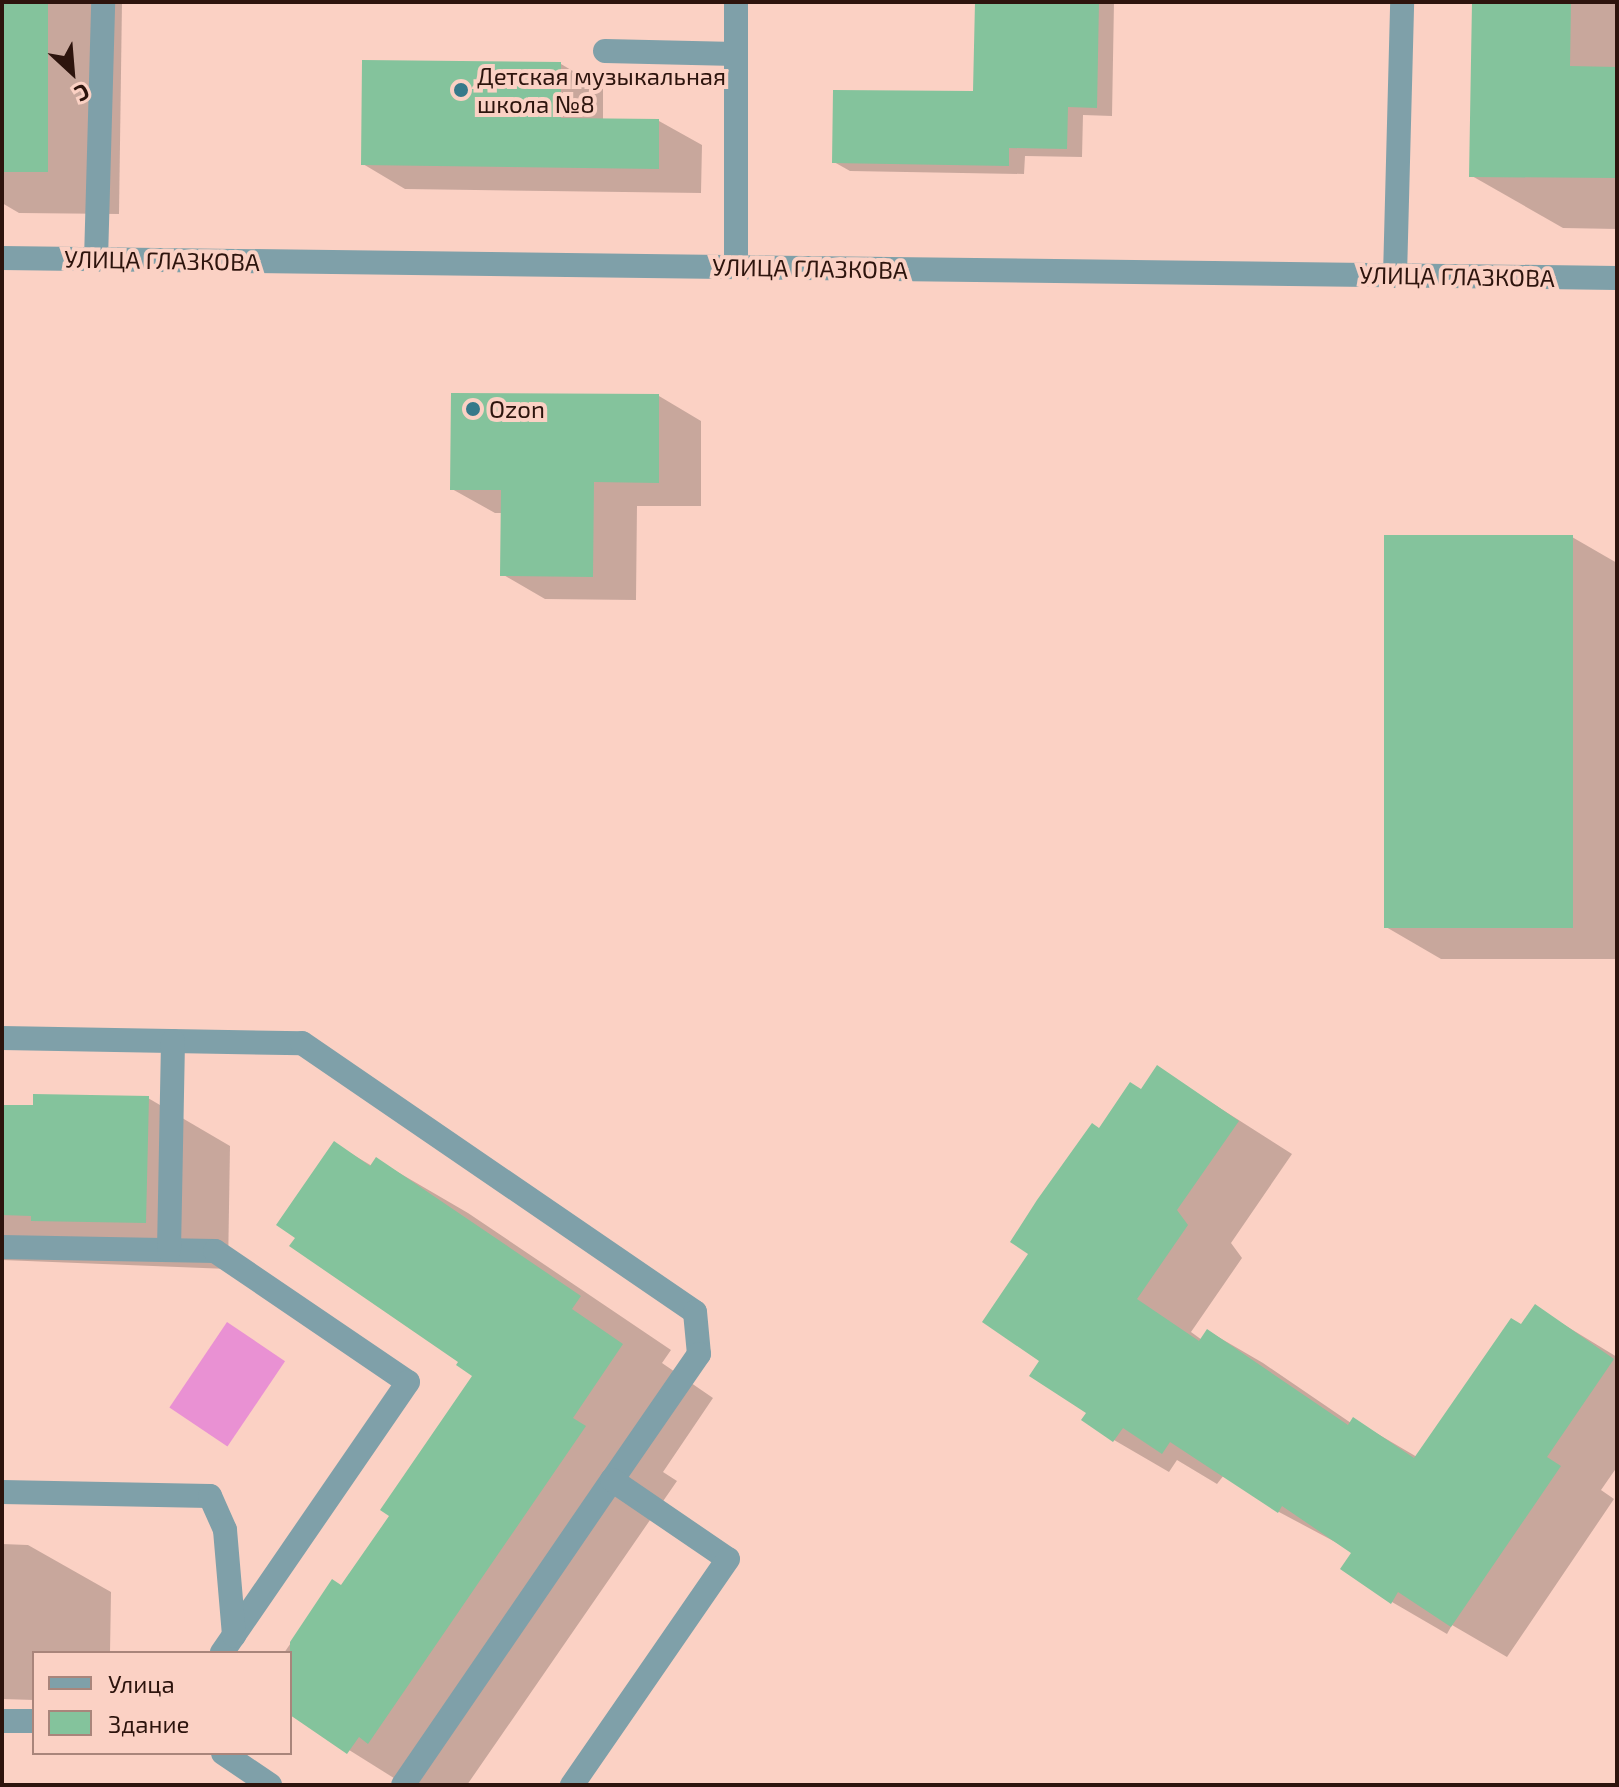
<!DOCTYPE html>
<html>
<head>
<meta charset="utf-8">
<style>
  body { margin:0 }
  #map { position:relative; width:1619px; height:1787px; overflow:hidden; background:#fbd1c4; font-family:"Exo 2",sans-serif }
  div>[style] { position:absolute }
  [style*='--x'] { left:calc(var(--x)*1px); top:calc(var(--y)*1px); width:calc(var(--w)*1px); rotate:calc(var(--a)*1deg) }
  .green>* { inset:0; background:#e991d3; transform-origin:0 0 }
  .shadow>* { inset:0; background:#0003 }
  .building>* { inset:0; background:#84c39c; transform-origin:0 0 }
  .lane>* { height:24px; margin:-12px; padding:0 12px; transform-origin:12px; border-radius:12px; background:#7fa0a9 }
  .street>* { height:24px; margin:-12px; padding:0 12px; transform-origin:12px; border-radius:12px; background:#7fa0a9 }
  .dots>* { width:22px; height:22px; translate:-50% -50%; box-sizing:border-box; border:4px solid #fbd1c4; border-radius:50% }
  span { translate:-50% -50%; white-space:nowrap; text-align:center; line-height:1.15; -webkit-text-stroke:8px #fbd1c4; paint-order:stroke }
  .poi-label { font-size:24px; color:#2d140d }
  .left { translate:0 -50%; text-align:left }
  .street-label { font-size:24px; color:#2d140d }
  .frame { position:absolute; inset:0; border:4px solid #2d140d; pointer-events:none }
  .legend { position:absolute; left:32px; top:1651px; width:260px; height:104px; box-sizing:border-box; background:#fbd1c4; border:2px solid #a9857b; margin:0; padding:10px 14px; list-style:none; font-size:24px; color:#2d140d }
  .legend li { display:flex; align-items:center; gap:16px; height:40px }
  .legend b { width:40px; border:2px solid #a9857b }
  .north { position:absolute; left:32px; top:32px; width:80px; height:80px; -webkit-text-stroke:6px #fbd1c4; paint-order:stroke; rotate:154deg; font-size:22px; font-weight:700; line-height:32px; text-align:center; color:#2d140d }
  .north::after { content:''; display:block; margin:auto; width:28px; height:36px; background:#2d140d; clip-path:polygon(50% 0,100% 100%,50% 72%,0 100%) }
</style>
</head>
<body>
<div id="map">
  <div class="green">
    <div style="left:227px;top:1322px;width:70px;height:103px;rotate:34deg"></div>
  </div>
  <div class="shadow">
    <div style="clip-path:polygon(2px 2px,122px 2px,119px 214px,19px 213px,2px 203px)"></div>
    <div style="clip-path:polygon(977px 2px,1114px 2px,1112px 116px,1083px 115px,1082px 157px,1025px 156px,1024px 174px,850px 171px,834px 162px,975px 93px)"></div>
    <div style="clip-path:polygon(1474px 2px,1617px 2px,1617px 229px,1563px 228px,1472px 176px)"></div>
    <div style="clip-path:polygon(561px 64px,603px 89px,603px 120px,659px 121px,702px 145px,701px 193px,405px 189px,363px 164px)"></div>
    <div style="clip-path:polygon(659px 396px,701px 421px,701px 506px,637px 506px,636px 600px,545px 599px,502px 574px,503px 513px,495px 513px,452px 489px)"></div>
    <div style="clip-path:polygon(1572px 537px,1617px 563px,1617px 959px,1441px 959px,1386px 927px)"></div>
    <div style="clip-path:polygon(1157px 1068px,1292px 1154px,1231px 1243px,1242px 1258px,1191px 1332px,1202px 1340px,1208px 1331px,1263px 1363px,1351px 1423px,1354px 1420px,1417px 1457px,1535px 1307px,1617px 1357px,1617px 1467px,1601px 1490px,1614px 1499px,1507px 1657px,1452px 1625px,1447px 1634px,1392px 1602px,1354px 1552px,1279px 1512px,1224px 1475px,1217px 1484px,1177px 1460px,1169px 1472px,1114px 1440px,1084px 1420px,1089px 1413px,1042px 1360px,1030px 1254px,1100px 1130px,1142px 1091px)"></div>
    <div style="clip-path:polygon(148px 1098px,230px 1146px,228px 1269px,2px 1260px,2px 1107px)"></div>
    <div style="clip-path:polygon(335px 1144px,372px 1166px,377px 1160px,468px 1213px,671px 1350px,662px 1363px,713px 1398px,663px 1472px,677px 1481px,467px 1785px,405px 1785px,290px 1713px,290px 1653px,284px 1653px,333px 1581px,342px 1587px,392px 1515px,475px 1375px,461px 1361px)"></div>
    <div style="clip-path:polygon(2px 1544px,28px 1545px,111px 1592px,110px 1653px,34px 1653px,34px 1700px,2px 1699px)"></div>
  </div>
  <div class="building">
    <div style="left:2px;top:2px;width:46px;height:170px"></div>
    <div style="clip-path:polygon(975px 2px,1099px 2px,1097px 108px,1068px 107px,1067px 149px,1009px 148px,1009px 166px,832px 163px,833px 90px,973px 91px)"></div>
    <div style="clip-path:polygon(1472px 2px,1571px 2px,1570px 66px,1617px 67px,1617px 178px,1469px 177px)"></div>
    <div style="clip-path:polygon(362px 60px,561px 62px,561px 118px,659px 119px,659px 169px,361px 165px)"></div>
    <div style="clip-path:polygon(451px 393px,659px 394px,659px 483px,594px 482px,593px 577px,500px 576px,501px 490px,450px 490px)"></div>
    <div style="left:1573px;top:535px;width:393px;height:189px;rotate:90deg"></div>
    <div style="clip-path:polygon(1157px 1065px,1239px 1121px,1177px 1210px,1188px 1225px,1137px 1299px,1199px 1341px,1207px 1329px,1348px 1425px,1353px 1417px,1414px 1458px,1511px 1318px,1521px 1324px,1535px 1304px,1614px 1359px,1547px 1457px,1561px 1466px,1451px 1627px,1398px 1592px,1391px 1604px,1340px 1569px,1351px 1553px,1282px 1506px,1278px 1513px,1170px 1442px,1162px 1454px,1123px 1428px,1113px 1442px,1081px 1420px,1086px 1413px,1029px 1376px,1039px 1361px,982px 1322px,1028px 1254px,1010px 1242px,1037px 1200px,1092px 1123px,1099px 1128px,1130px 1082px,1141px 1089px)"></div>
    <div style="clip-path:polygon(33px 1094px,149px 1096px,146px 1223px,31px 1221px,31px 1216px,2px 1215px,2px 1105px,33px 1105px)"></div>
    <div style="clip-path:polygon(334px 1141px,370px 1166px,376px 1157px,581px 1296px,572px 1309px,623px 1344px,573px 1418px,586px 1426px,368px 1744px,359px 1737px,347px 1754px,290px 1715px,290px 1642px,332px 1579px,341px 1585px,389px 1516px,380px 1510px,472px 1376px,456px 1365px,458px 1362px,289px 1246px,295px 1238px,276px 1225px)"></div>
  </div>
  <div class="lane">
    <div style="--x:605;--y:51;--w:131;--a:1.3"></div>
    <div style="--x:96;--y:260;--w:258;--a:-88.4"></div>
    <div style="--x:736;--y:267;--w:265;--a:-90"></div>
    <div style="--x:1395;--y:276;--w:274;--a:-88.5"></div>
    <div style="--x:2;--y:1038;--w:300;--a:1"></div>
    <div style="--x:302;--y:1043;--w:476;--a:34.4"></div>
    <div style="--x:695;--y:1312;--w:42;--a:84.6"></div>
    <div style="--x:699;--y:1354;--w:153;--a:124.6"></div>
    <div style="--x:2;--y:1247;--w:213;--a:1.1"></div>
    <div style="--x:215;--y:1251;--w:233;--a:34.2"></div>
    <div style="--x:408;--y:1382;--w:329;--a:124.5"></div>
    <div style="--x:169;--y:1250;--w:209;--a:-88.9"></div>
    <div style="--x:2;--y:1492;--w:208;--a:1.1"></div>
    <div style="--x:210;--y:1496;--w:37;--a:66"></div>
    <div style="--x:225;--y:1530;--w:106;--a:85.1"></div>
    <div style="--x:2;--y:1721;--w:32;--a:0"></div>
    <div style="--x:223;--y:1753;--w:57;--a:34.2"></div>
    <div style="--x:403;--y:1785;--w:370;--a:-55.6"></div>
    <div style="--x:612;--y:1480;--w:140;--a:34.3"></div>
    <div style="--x:728;--y:1559;--w:275;--a:124.6"></div>
  </div>
  <div class="street">
    <div style="--x:2;--y:258;--w:1615;--a:0.71"></div>
  </div>
  <div class="dots">
    <div style="left:461px;top:90px;background:#36798a"></div>
    <div style="left:473px;top:409px;background:#36798a"></div>
  </div>
  <div class="poi-label">
    <span class="left" style="left:477px;top:90px">Детская музыкальная<br>школа №8</span>
    <span class="left" style="left:489px;top:409px">Ozon</span>
  </div>
  <div class="street-label">
    <span style="left:162px;top:260px;rotate:1deg">УЛИЦА ГЛАЗКОВА</span>
    <span style="left:810px;top:268px;rotate:1deg">УЛИЦА ГЛАЗКОВА</span>
    <span style="left:1457px;top:276px;rotate:1deg">УЛИЦА ГЛАЗКОВА</span>
  </div>
  <div class="frame"></div>
  <ul class="legend">
  <li><b style="height:10px;background:#7fa0a9"></b>Улица</li>
  <li><b style="height:22px;background:#84c39c"></b>Здание</li>
  </ul>
  <div class="north">С</div>
</div>
</body>
</html>
